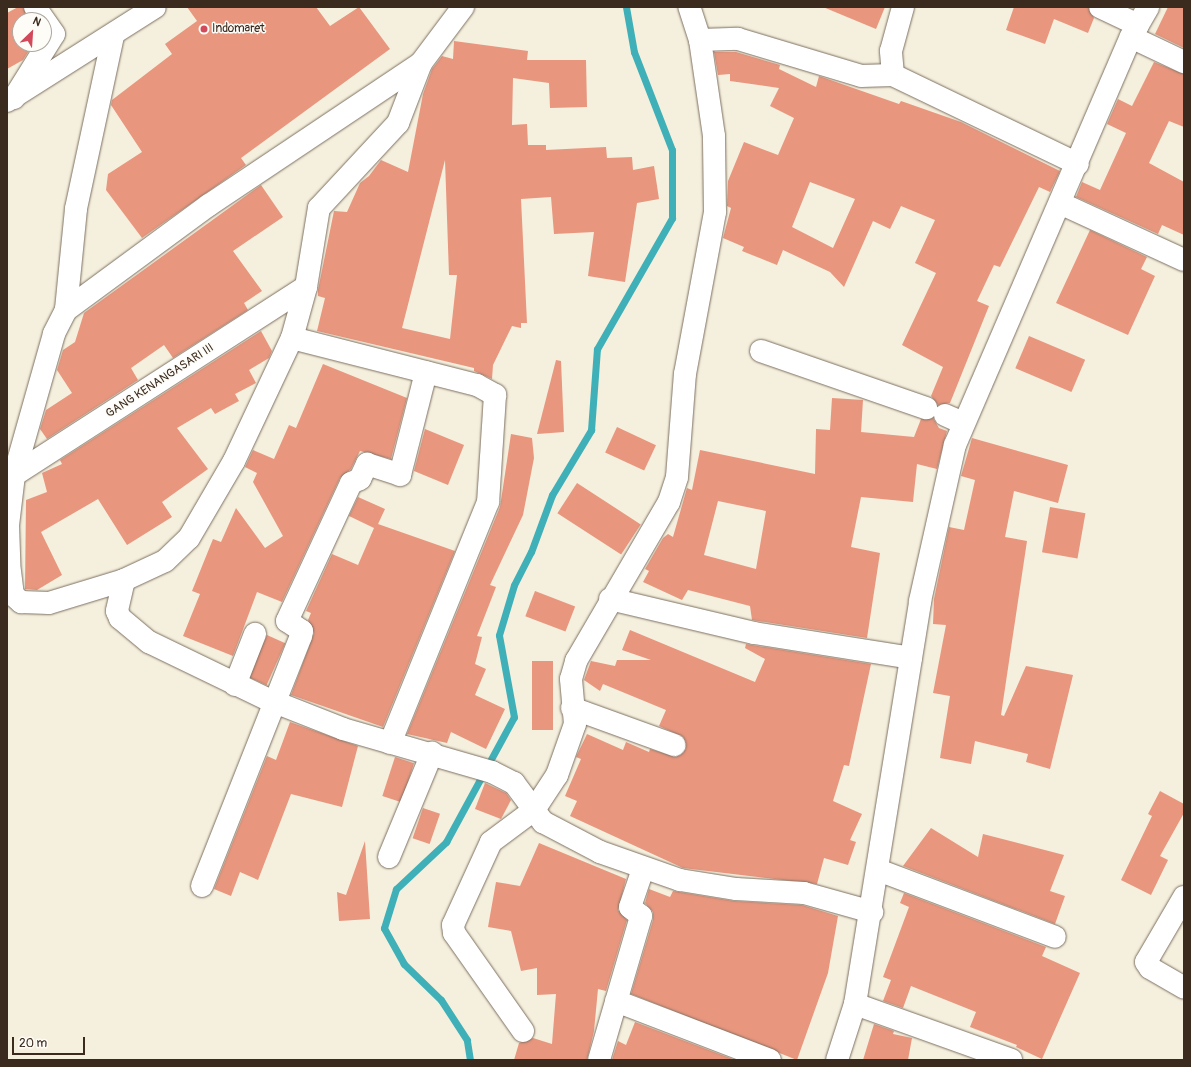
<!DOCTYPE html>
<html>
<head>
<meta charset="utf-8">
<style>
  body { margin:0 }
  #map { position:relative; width:1191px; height:1067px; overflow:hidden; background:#f5efdd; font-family:Pangolin,sans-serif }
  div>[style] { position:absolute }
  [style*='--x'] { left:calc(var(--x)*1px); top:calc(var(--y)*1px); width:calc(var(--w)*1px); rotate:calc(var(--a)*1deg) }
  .stream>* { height:7px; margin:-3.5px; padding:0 3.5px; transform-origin:3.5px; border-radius:3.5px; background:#3fb0b8 }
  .building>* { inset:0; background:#e8967e; transform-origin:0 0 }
  .roads { filter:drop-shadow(0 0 1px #7c6f61) drop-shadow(0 0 1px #7c6f61) }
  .minor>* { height:22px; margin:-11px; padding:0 11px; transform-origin:11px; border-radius:11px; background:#fff }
  .tertiary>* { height:22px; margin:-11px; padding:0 11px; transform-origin:11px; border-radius:11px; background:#fff }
  .dots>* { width:11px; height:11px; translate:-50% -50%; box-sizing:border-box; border:2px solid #fdfcf7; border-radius:50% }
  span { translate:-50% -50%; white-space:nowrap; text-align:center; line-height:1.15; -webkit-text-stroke:3px #fdfcf7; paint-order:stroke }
  .poi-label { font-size:12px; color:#3b2a1e }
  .left { translate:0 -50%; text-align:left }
  .street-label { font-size:12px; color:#3b2a1e }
  .frame { position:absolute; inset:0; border:8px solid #3b2a1e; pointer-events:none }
  .north { position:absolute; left:12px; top:12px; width:40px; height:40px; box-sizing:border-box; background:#fdfcf7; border:1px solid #afa8a0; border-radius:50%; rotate:25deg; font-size:11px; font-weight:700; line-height:16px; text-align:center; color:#3b2a1e }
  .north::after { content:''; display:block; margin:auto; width:14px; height:18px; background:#d1495b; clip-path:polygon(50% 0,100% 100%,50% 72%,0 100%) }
  .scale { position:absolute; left:12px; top:1037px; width:73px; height:18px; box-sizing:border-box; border:2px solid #3b2a1e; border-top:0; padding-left:5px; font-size:12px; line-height:14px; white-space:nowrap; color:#3b2a1e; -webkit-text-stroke:3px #fdfcf7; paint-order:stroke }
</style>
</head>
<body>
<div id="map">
  <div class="stream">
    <div style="--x:470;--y:1060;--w:20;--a:-99"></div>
    <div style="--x:467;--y:1040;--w:48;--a:-123"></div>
    <div style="--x:441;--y:1000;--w:52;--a:-135.8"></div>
    <div style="--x:404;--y:964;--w:41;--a:-119.1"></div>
    <div style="--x:384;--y:928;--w:41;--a:-72.9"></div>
    <div style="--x:396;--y:889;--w:69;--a:-43.2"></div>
    <div style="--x:446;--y:842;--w:142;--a:-61.5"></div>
    <div style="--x:514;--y:717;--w:83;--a:-100.4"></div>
    <div style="--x:499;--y:635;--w:52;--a:-73.3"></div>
    <div style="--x:514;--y:585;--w:37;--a:-63"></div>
    <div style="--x:531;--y:552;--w:61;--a:-69.8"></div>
    <div style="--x:552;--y:495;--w:76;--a:-59"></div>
    <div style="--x:591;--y:430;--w:81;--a:-85.8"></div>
    <div style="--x:597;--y:349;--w:151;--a:-60.2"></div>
    <div style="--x:672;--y:218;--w:68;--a:-90"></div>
    <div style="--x:672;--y:150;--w:105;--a:-111.2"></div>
    <div style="--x:634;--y:52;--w:46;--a:-100.1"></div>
  </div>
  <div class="building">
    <div style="clip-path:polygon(18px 7px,23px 7px,29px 20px,20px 20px,20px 44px,33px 44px,23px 60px,7px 69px,7px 13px)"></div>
    <div style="clip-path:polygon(187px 7px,316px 7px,330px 26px,359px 7px,390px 49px,241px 158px,246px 165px,142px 238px,106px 190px,108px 174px,142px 152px,111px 105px,112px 100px,172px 54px,165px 44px,197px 21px)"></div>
    <div style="clip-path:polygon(823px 7px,885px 7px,876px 29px)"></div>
    <div style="clip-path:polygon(1014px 7px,1088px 7px,1094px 18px,1088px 33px,1054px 19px,1045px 44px,1006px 30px)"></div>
    <div style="clip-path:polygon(1168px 7px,1184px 7px,1184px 48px,1155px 34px)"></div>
    <div style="clip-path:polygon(evenodd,454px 41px,528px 51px,527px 60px,586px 60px,587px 107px,550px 108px,549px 83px,513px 78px,512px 125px,527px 124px,528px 145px,546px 145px,546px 150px,606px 147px,607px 158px,632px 157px,633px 170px,654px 166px,659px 199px,637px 203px,625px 282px,588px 276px,594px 232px,554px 234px,551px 197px,521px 199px,527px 323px,521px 323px,521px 328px,512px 326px,493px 365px,492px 379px,474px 371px,474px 368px,317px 331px,325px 298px,318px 296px,318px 290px,334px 211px,347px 212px,360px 183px,369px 176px,381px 160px,408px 172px,423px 94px,432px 69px,442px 56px,453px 59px,454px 41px,445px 160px,449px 275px,457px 275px,450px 339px,402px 328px,445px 160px)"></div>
    <div style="clip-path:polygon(evenodd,714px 52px,736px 52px,780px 65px,779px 69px,816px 87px,819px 76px,899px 104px,901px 101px,961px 122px,1060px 171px,1050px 192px,1039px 187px,1000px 267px,994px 265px,977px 301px,989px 306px,950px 403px,938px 405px,931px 396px,943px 367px,902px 345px,936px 273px,915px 263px,935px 220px,901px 206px,890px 229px,873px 221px,844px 287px,830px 272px,783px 250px,777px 265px,742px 251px,744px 247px,723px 238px,731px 208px,727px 206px,728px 181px,744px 142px,778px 155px,794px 118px,770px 106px,779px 88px,730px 81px,730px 74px,718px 75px,714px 52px,810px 182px,855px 199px,833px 248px,792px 227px,810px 182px)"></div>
    <div style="clip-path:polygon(1154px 62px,1184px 74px,1184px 127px,1169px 121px,1149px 163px,1184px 182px,1184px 235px,1162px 225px,1158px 234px,1076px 197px,1082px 182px,1100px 190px,1126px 133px,1107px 124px,1118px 99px,1132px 106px)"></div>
    <div style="clip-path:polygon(261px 185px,283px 217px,233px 251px,262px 291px,244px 303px,248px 310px,173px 358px,164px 345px,131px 368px,138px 380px,47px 439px,40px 429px,46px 410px,72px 393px,57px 370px,63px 350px,75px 342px,84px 313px)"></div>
    <div style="clip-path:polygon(1090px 230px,1147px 257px,1141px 269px,1155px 276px,1128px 335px,1056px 303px)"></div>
    <div style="clip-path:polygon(261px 331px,272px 351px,269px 358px,249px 370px,256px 383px,235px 394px,239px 401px,215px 414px,211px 408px,177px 428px,208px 469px,162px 502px,172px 517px,127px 545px,98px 499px,41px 532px,62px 575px,37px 590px,25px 589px,26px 500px,47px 492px,42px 473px,62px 464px,60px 460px)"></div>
    <div style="left:1029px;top:336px;width:61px;height:35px;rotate:23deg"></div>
    <div style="clip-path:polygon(556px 360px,561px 361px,564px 432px,537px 434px)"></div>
    <div style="clip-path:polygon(323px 364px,407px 398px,391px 459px,360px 451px,351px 469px,340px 478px,282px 602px,257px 592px,233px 656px,183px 636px,200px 594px,192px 591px,213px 539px,221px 542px,236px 508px,265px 548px,283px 536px,253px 482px,257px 473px,245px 467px,253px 450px,274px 459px,289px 425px,296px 428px)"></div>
    <div style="clip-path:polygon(evenodd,832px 398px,863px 400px,861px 432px,914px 437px,921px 419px,933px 418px,939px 428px,947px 431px,937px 469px,917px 464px,913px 502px,861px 497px,851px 547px,880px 553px,867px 638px,752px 620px,750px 606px,688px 590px,682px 600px,643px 582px,649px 571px,645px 569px,663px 538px,668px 534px,673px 537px,687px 488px,692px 490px,700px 450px,815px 474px,816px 429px,830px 430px,832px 398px,718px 501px,766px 511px,756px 569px,704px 555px,718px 501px)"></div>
    <div style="left:617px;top:427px;width:43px;height:28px;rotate:25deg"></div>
    <div style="clip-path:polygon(425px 429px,464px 445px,448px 485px,414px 471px)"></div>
    <div style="clip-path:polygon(511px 434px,532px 438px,534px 458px,523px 515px,490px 585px,496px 587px,477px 636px,482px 637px,475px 664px,486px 669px,475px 695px,505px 709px,486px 749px,451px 732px,447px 743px,407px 734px,500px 507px)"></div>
    <div style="clip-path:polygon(972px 438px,1068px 465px,1058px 503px,1014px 491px,1005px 537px,1027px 541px,1001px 715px,1004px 716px,1026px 666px,1073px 675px,1050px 769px,1026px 762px,1028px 754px,975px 741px,971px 764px,940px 758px,950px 696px,933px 693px,946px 625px,933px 624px,934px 599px,949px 527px,964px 530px,975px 480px,961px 476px)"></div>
    <div style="left:577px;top:483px;width:76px;height:36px;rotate:33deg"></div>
    <div style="clip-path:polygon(358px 497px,385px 509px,378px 524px,455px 551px,383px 727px,291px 695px,314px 633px,308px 620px,311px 613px,306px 611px,332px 554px,358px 565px,374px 528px,349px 516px)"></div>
    <div style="left:1050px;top:507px;width:36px;height:46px;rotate:10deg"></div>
    <div style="left:535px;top:591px;width:43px;height:27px;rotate:21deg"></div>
    <div style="clip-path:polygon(630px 630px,755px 682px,765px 659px,745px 648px,746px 644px,871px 664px,849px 766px,844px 765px,833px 801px,862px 814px,850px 840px,856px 842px,848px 865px,824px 858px,817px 884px,683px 868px,570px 816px,577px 801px,565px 796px,581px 759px,576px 757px,587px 734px,623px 750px,626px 742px,649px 752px,650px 749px,676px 757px,686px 749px,683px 737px,659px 726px,666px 710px,603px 684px,600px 691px,584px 680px,591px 661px,615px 666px,617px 660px,651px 660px,622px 650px)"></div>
    <div style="left:267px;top:635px;width:20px;height:46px;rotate:24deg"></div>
    <div style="left:532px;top:661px;width:21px;height:69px"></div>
    <div style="clip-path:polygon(290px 722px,358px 746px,342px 807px,291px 794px,258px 880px,240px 872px,231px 896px,214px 889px,267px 756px,276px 760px)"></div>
    <div style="left:395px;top:757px;width:20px;height:41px;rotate:18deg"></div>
    <div style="clip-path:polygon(485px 783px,506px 793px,511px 800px,501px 819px,475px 809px)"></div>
    <div style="clip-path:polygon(1160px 791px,1184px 804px,1184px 813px,1160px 856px,1168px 860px,1151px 895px,1121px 880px,1152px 816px,1148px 814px)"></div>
    <div style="left:423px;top:808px;width:18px;height:32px;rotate:19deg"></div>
    <div style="clip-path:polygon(931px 828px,978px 857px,983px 834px,1064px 855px,1050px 891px,1065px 896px,1055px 924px,903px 866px)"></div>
    <div style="clip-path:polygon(365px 841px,370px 919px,339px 921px,337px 892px,346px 895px)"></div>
    <div style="clip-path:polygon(539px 843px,626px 879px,618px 910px,627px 920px,606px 991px,598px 989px,594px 1031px,587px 1060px,514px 1060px,519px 1043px,533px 1038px,552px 1044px,556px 994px,537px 995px,537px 968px,521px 971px,511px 931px,488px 927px,496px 882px,520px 886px)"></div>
    <div style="clip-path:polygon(649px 889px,670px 897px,673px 891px,734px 901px,802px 905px,838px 916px,828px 973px,797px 1060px,631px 994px,653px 920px,653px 912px,645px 903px)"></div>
    <div style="clip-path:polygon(904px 893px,1046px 947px,1042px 956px,1080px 973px,1042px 1059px,1016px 1047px,1017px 1045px,970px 1027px,976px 1012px,911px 986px,903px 1008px,883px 1001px,891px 980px,883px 977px,909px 907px,900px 903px)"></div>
    <div style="clip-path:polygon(635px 1022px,735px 1060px,612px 1060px,618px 1041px,626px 1045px)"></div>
    <div style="clip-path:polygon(874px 1024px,894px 1031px,893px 1034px,912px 1038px,908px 1060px,863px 1060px)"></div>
  </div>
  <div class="roads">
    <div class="minor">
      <div style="--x:1100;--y:7;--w:42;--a:25.3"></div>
      <div style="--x:113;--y:36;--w:177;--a:102.1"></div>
      <div style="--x:76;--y:209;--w:101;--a:95.7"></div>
      <div style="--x:66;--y:310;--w:27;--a:117"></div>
      <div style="--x:54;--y:334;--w:147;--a:105.8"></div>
      <div style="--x:14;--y:475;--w:50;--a:96.8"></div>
      <div style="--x:8;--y:525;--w:38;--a:88"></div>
      <div style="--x:9;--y:563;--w:32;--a:83"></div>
      <div style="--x:13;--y:595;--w:11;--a:41"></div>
      <div style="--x:21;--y:602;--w:28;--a:2"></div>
      <div style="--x:49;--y:603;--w:78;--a:-17"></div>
      <div style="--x:124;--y:580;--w:45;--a:-24.9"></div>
      <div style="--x:165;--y:561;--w:33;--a:-44"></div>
      <div style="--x:189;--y:538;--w:89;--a:-59.7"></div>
      <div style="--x:234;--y:461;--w:136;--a:-64.8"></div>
      <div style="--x:292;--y:338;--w:53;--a:-74.6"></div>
      <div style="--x:306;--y:287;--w:80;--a:-80.7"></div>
      <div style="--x:319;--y:208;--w:116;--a:-47.1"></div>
      <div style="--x:398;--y:123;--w:64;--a:-69"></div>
      <div style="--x:1131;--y:37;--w:59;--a:25.3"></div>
      <div style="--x:700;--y:40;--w:38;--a:-2"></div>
      <div style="--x:738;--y:39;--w:128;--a:16.7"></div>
      <div style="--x:861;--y:76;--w:32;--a:-2"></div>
      <div style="--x:893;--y:75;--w:205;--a:25.7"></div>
      <div style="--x:893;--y:75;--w:24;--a:-95"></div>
      <div style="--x:891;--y:51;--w:46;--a:-74.7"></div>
      <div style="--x:14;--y:98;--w:75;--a:-58"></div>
      <div style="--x:54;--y:34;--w:33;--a:-125"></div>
      <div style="--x:1060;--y:203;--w:136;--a:24.7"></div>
      <div style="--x:66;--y:310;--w:177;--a:-36.3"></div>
      <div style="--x:209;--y:205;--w:255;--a:-33.8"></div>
      <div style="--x:421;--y:63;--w:70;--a:-53.1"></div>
      <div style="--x:292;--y:338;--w:191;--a:14.3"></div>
      <div style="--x:477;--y:385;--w:21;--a:29"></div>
      <div style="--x:495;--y:395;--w:107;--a:93.7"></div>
      <div style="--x:488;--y:502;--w:260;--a:112.1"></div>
      <div style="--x:761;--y:351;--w:175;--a:19.1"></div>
      <div style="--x:945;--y:415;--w:20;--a:24"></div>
      <div style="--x:14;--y:475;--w:347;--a:-32.8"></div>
      <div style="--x:124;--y:580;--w:32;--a:103"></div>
      <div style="--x:117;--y:611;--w:8;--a:67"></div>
      <div style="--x:120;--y:618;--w:38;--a:40"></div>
      <div style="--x:149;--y:642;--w:131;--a:25.8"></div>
      <div style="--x:267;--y:699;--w:82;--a:21.5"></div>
      <div style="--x:343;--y:729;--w:155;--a:16.1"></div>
      <div style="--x:492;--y:772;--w:25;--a:27"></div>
      <div style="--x:514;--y:783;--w:49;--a:53.4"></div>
      <div style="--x:543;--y:822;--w:64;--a:27.8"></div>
      <div style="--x:600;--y:852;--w:85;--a:19.3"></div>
      <div style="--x:680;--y:880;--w:57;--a:9.1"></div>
      <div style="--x:736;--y:889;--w:68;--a:3.4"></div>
      <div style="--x:804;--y:893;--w:71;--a:15.6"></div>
      <div style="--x:610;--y:599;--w:148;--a:13.3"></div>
      <div style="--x:754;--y:633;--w:159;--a:9"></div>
      <div style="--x:235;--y:685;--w:55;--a:-68.6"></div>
      <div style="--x:572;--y:708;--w:109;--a:19.9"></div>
      <div style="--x:389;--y:857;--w:113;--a:-67.5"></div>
      <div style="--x:878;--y:870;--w:189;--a:20.7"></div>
      <div style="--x:202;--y:886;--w:269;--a:-68.4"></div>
      <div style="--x:301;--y:636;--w:5;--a:-79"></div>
      <div style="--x:302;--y:631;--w:18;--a:-146"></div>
      <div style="--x:287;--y:621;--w:152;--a:-65.1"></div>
      <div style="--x:351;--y:483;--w:10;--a:-24"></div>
      <div style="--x:360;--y:479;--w:17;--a:-65"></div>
      <div style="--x:367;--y:464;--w:35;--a:18"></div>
      <div style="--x:400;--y:475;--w:106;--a:-75.8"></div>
      <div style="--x:1184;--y:897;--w:75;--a:120.3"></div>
      <div style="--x:1146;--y:962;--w:7;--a:56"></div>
      <div style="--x:1150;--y:968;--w:39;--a:30"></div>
      <div style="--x:616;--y:1001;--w:165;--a:21"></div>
      <div style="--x:855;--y:1004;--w:166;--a:19.7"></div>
      <div style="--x:523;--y:1031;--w:120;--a:-125.1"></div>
      <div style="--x:454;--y:933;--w:8;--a:-97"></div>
      <div style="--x:453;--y:925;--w:91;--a:-65.4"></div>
      <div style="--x:491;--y:842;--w:54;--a:-36.7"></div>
      <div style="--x:534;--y:810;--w:42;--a:-56.7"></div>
      <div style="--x:557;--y:775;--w:54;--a:-70.6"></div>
      <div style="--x:575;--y:724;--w:45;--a:-95.1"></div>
      <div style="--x:571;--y:679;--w:19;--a:-74"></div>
      <div style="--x:576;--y:661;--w:184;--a:-59.7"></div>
      <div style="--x:669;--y:502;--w:26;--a:-72"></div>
      <div style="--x:677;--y:477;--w:103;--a:-85.6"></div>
      <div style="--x:685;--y:374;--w:165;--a:-79.5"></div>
      <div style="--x:715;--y:212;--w:76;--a:-90.8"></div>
      <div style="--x:714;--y:136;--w:97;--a:-98.3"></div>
      <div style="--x:700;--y:40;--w:35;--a:-108"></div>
      <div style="--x:599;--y:1060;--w:150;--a:-73.7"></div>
      <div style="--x:641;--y:916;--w:14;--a:-141"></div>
      <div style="--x:630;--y:907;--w:40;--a:-71.1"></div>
      <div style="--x:837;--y:1060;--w:59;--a:-72.2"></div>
      <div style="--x:855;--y:1004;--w:408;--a:-80.8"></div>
      <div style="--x:920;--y:601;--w:160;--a:-77.4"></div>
      <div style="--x:955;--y:445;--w:444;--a:-66.7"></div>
      <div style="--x:1131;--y:37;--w:34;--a:-60"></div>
    </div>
    <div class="tertiary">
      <div style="--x:7;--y:101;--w:175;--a:-32.4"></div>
    </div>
  </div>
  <div class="dots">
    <div style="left:204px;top:29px;background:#d1495b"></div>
  </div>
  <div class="poi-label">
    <span class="left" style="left:212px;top:29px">Indomaret</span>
  </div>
  <div class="street-label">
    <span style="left:160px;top:381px;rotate:-33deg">GANG KENANGASARI III</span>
  </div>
  <div class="frame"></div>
  <div class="north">N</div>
  <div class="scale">20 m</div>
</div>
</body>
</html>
